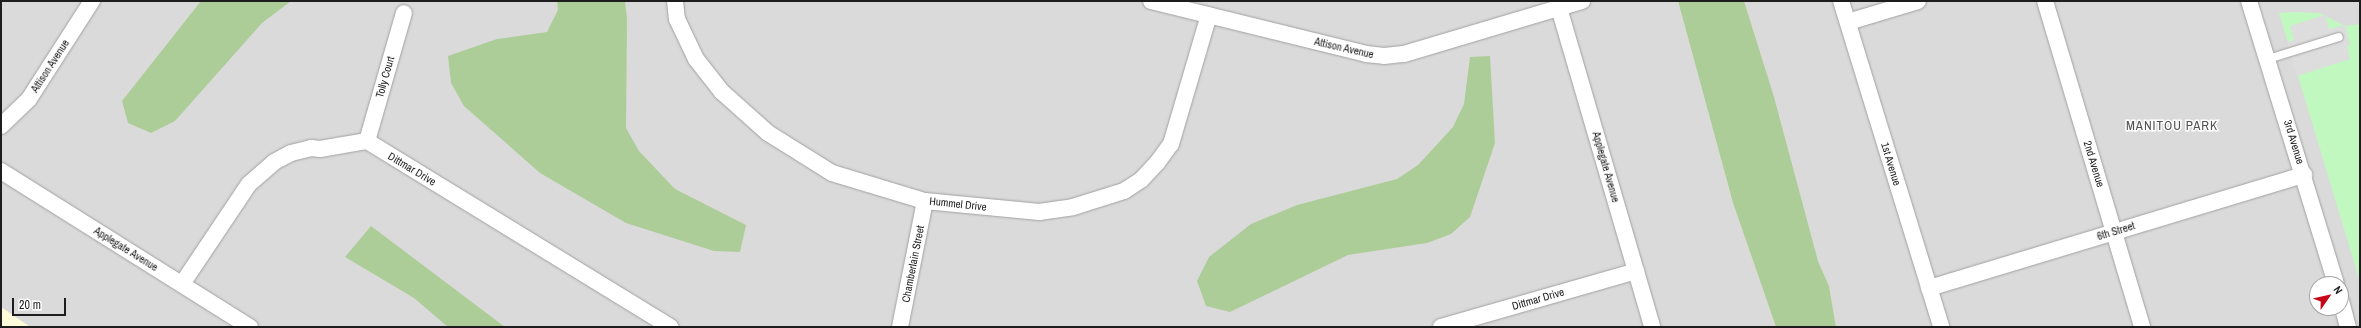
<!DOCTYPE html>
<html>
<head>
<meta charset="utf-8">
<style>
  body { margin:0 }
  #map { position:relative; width:2361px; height:328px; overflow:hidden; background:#eee9e3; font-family:"Archivo Narrow",sans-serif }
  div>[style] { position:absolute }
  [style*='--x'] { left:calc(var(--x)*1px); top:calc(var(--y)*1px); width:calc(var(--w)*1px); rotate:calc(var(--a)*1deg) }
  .residential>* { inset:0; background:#dbdada }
  .education>* { inset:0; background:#fefbdb }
  .forest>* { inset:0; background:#adcd98 }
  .park>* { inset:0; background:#c1f8c0 }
  .parking>* { inset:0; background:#ddd }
  .roads { filter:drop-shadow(0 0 1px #a1a1a1) drop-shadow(0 0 1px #a1a1a1) }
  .lane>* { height:8px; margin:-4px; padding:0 4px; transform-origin:4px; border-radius:4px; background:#fff }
  .street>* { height:16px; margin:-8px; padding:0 8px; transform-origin:8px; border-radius:8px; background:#fff }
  span { translate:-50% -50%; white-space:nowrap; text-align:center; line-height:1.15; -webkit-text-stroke:3px #fff; paint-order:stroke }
  .street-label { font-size:11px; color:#1d1d1d }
  .quarter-label { font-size:13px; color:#505050; letter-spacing:1px }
  .frame { position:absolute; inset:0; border:2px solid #1d1d1d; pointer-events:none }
  .north { position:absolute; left:2309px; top:276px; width:40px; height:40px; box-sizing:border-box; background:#fff; border:1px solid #a5a5a5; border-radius:50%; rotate:56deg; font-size:11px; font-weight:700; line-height:16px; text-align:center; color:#1d1d1d }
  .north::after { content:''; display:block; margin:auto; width:14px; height:18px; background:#c70317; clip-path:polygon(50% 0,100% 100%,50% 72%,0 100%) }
  .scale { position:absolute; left:12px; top:298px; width:54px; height:18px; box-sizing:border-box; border:2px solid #1d1d1d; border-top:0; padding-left:5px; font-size:12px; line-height:14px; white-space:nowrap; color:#1d1d1d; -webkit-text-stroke:3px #fff; paint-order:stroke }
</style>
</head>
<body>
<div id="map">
  <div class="residential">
    <div style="clip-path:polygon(1px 1px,1678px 1px,1733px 203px,1776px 327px,30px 327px,1px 307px)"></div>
    <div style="clip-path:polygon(evenodd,1744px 1px,2360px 1px,2360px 327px,1836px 327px,1829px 286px,1818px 261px,1744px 1px,2317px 284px,2341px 284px,2341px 308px,2317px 308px,2317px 284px)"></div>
  </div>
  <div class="education">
    <div style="clip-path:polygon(1px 307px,30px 327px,1px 327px)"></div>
  </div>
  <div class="forest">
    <div style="clip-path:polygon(201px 1px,291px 1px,262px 23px,175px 121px,151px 133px,128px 123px,122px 101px)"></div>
    <div style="clip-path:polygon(557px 1px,625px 1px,627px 19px,626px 128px,639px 151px,675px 189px,746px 225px,740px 252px,714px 251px,626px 223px,540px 173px,464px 106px,451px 83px,448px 56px,497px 39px,547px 32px,558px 10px)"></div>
    <div style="clip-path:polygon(1678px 1px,1744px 1px,1774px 97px,1818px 261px,1829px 286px,1836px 327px,1776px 327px,1733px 203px)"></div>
    <div style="clip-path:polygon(1490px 56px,1495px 143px,1470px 217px,1451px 234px,1427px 243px,1348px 255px,1230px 312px,1206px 306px,1197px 281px,1209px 257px,1251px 224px,1297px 205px,1397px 179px,1418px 165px,1453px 127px,1464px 104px,1470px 57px)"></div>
    <div style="clip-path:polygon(371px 226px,505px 327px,448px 327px,414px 298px,345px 257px)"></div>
  </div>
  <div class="park">
    <div style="clip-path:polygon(2294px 12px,2319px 13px,2345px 26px,2360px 24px,2360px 282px,2279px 13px)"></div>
  </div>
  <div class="parking">
    <div style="clip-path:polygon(2325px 15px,2329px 29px,2345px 25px,2350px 44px,2347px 46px,2350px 59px,2297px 76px,2287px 42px,2294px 40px,2290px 26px)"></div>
  </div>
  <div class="roads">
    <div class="lane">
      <div style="--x:2268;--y:59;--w:74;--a:-17.2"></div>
    </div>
    <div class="street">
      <div style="--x:675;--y:1;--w:18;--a:84"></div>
      <div style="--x:677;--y:19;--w:44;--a:64.6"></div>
      <div style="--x:696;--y:59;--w:42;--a:51.8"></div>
      <div style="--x:722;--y:92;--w:62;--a:41.7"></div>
      <div style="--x:768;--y:133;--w:75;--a:32"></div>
      <div style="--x:832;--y:173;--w:97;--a:16.8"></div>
      <div style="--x:925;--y:201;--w:115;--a:5.5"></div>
      <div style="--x:1039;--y:212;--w:34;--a:-8"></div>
      <div style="--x:1073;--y:207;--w:53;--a:-17.4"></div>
      <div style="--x:1124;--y:191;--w:20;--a:-33"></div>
      <div style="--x:1141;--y:180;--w:23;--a:-47"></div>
      <div style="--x:1157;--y:163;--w:24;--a:-54"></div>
      <div style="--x:1171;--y:144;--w:134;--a:-73.6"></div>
      <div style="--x:1151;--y:1;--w:221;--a:13.8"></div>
      <div style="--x:1366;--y:54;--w:18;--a:6"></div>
      <div style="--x:1384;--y:56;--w:20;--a:-6"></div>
      <div style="--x:1404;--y:54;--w:186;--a:-16.6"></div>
      <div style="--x:1841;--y:1;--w:341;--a:72.9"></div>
      <div style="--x:2045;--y:1;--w:340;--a:73.4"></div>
      <div style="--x:2249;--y:1;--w:296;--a:72.9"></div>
      <div style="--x:1559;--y:8;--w:332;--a:73.7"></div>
      <div style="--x:1848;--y:22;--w:73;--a:-16.7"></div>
      <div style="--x:1;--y:126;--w:39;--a:-44"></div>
      <div style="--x:29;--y:99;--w:117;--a:-57.3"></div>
      <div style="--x:367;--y:141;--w:133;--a:-73.9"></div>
      <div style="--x:1;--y:171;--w:294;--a:32.1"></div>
      <div style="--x:182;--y:284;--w:120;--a:-56.2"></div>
      <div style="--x:249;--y:184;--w:33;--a:-41"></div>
      <div style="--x:274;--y:162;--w:19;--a:-28"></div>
      <div style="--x:291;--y:153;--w:21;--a:-14"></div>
      <div style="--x:311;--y:148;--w:9;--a:6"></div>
      <div style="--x:320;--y:149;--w:48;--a:-9.7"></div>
      <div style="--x:367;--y:141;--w:356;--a:31.5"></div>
      <div style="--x:1929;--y:288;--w:392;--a:-16.8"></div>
      <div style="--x:2341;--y:301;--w:27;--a:75"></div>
      <div style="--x:900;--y:327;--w:128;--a:-78.8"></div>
      <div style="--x:1441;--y:327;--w:203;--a:-16"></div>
    </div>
  </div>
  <div class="street-label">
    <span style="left:1344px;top:48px;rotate:13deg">Attison Avenue</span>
    <span style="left:50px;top:66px;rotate:-57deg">Attison Avenue</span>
    <span style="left:385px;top:77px;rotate:-74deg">Tolly Court</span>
    <span style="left:2294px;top:142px;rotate:73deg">3rd Avenue</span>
    <span style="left:1891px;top:164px;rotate:73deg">1st Avenue</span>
    <span style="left:2094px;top:164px;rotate:73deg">2nd Avenue</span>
    <span style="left:1606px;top:167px;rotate:74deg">Applegate Avenue</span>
    <span style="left:412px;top:169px;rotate:31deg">Dittmar Drive</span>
    <span style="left:958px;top:204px;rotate:6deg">Hummel Drive</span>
    <span style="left:2116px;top:231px;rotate:-17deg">6th Street</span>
    <span style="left:126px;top:249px;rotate:32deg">Applegate Avenue</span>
    <span style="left:913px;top:264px;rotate:-79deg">Chamberlain Street</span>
    <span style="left:1538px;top:299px;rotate:-16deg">Dittmar Drive</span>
  </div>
  <div class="quarter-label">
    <span style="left:2172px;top:126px">MANITOU PARK</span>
  </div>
  <div class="frame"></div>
  <div class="north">N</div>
  <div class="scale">20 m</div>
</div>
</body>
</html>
